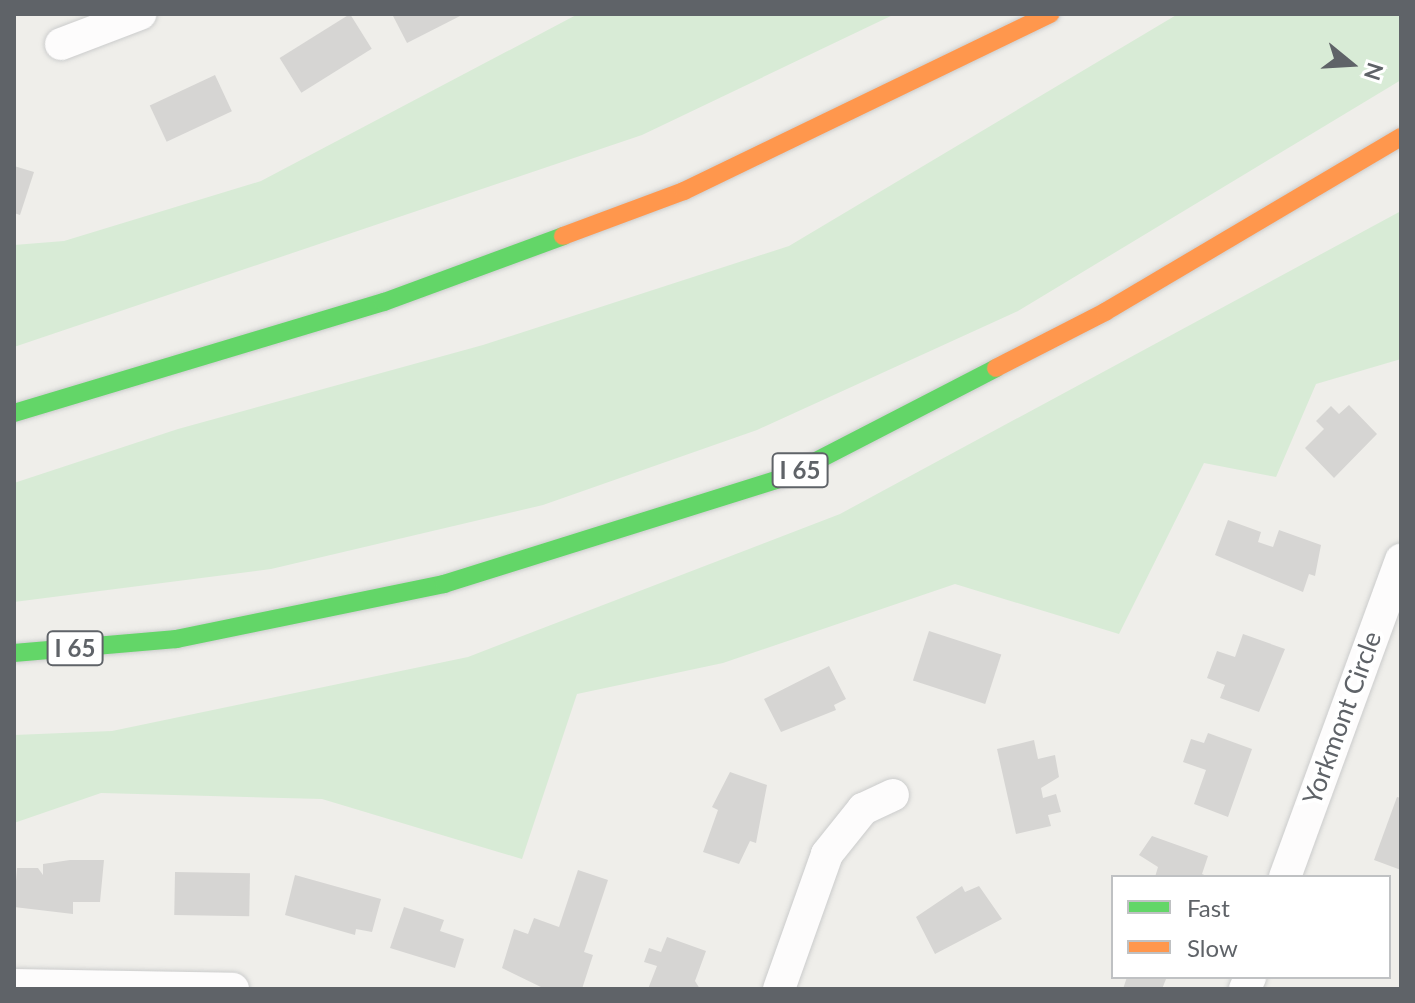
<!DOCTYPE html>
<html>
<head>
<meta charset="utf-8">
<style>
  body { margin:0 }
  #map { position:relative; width:1415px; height:1003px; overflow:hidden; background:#efeeea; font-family:Lato,sans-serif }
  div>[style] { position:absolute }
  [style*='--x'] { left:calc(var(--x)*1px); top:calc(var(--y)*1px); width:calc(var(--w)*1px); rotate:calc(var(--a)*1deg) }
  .green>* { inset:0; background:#d8ebd6 }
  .building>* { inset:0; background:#d6d5d3; transform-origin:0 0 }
  .roads { filter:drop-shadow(0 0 2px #cbcccc) drop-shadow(0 0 2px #cbcccc) }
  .street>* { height:32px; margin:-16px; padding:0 16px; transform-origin:16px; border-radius:16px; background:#fdfcfc }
  .fast>* { height:18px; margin:-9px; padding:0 9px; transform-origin:9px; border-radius:9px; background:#63d668 }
  .slow>* { height:18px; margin:-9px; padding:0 9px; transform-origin:9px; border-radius:9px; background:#ff974d }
  span { translate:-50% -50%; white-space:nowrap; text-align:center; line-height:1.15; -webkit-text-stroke:8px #fff; paint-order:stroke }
  .shield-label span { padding:2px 6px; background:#fff; border:2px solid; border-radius:6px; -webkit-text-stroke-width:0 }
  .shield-label { font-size:24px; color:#5f6368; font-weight:700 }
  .street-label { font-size:26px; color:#5f6368 }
  .frame { position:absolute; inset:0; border:16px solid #5f6368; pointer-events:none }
  .legend { position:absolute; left:1111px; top:875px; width:280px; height:104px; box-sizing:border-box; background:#fff; border:2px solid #bfc1c3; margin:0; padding:10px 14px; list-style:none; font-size:24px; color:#5f6368 }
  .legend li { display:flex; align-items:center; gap:16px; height:40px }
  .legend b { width:40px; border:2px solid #bfc1c3 }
  .north { position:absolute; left:1311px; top:24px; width:80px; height:80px; -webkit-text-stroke:6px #fff; paint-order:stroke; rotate:108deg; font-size:22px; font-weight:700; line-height:32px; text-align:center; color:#5f6368 }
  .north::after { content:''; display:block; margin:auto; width:28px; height:36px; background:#5f6368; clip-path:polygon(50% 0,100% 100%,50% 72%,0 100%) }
</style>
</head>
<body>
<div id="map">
  <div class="green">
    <div style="clip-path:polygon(578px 14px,895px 14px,642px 135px,14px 347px,14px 245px,64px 241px,261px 181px)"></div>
    <div style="clip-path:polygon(1178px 14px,1401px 14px,1401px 80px,1018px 311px,757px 430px,543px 505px,271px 569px,14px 602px,14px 483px,178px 429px,483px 345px,789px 246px)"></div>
    <div style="clip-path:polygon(1401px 211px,1401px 359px,1316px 384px,1276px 477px,1204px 463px,1119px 634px,955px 584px,723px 663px,577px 694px,522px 859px,322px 799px,101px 793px,14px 823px,14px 735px,112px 731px,468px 657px,840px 514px)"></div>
  </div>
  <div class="building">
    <div style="left:350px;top:14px;width:41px;height:83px;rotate:58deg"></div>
    <div style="clip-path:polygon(392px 14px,464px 14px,407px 43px)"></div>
    <div style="left:215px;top:75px;width:40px;height:72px;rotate:65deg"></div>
    <div style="clip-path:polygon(14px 166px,34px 172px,20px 215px,14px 213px)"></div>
    <div style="clip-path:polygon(1349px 405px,1377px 434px,1334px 478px,1305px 448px,1324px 429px,1316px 421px,1331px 406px,1339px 414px)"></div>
    <div style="clip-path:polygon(1228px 520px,1261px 532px,1258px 542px,1273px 547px,1279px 530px,1321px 545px,1315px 576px,1309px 574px,1303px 592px,1215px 555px)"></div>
    <div style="left:929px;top:631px;width:76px;height:52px;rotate:18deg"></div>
    <div style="clip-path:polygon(1243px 634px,1285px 649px,1259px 712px,1220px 698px,1225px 685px,1207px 678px,1217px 651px,1235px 657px)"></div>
    <div style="clip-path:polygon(829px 666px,846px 699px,834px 705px,836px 710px,781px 732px,764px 699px)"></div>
    <div style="clip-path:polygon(1208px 733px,1252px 749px,1228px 817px,1194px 804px,1206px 770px,1183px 762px,1191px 739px,1204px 743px)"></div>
    <div style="clip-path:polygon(1034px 740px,1038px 759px,1055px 755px,1059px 777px,1041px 788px,1043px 798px,1056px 794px,1061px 812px,1048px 815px,1051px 826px,1016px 834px,997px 749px)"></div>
    <div style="clip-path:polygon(730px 772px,767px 785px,756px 843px,750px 841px,739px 864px,703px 852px,718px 810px,712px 807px)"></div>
    <div style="clip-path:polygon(1397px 797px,1401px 798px,1401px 870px,1374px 860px)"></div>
    <div style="clip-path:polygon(1152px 836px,1208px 856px,1202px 874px,1209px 877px,1155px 877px,1158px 867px,1139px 855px)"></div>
    <div style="clip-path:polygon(70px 860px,104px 860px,100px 902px,73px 902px,73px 914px,14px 907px,17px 868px,38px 868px,43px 875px,43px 864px)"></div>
    <div style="clip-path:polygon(578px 870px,608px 880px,584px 952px,593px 955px,582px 989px,545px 989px,502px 968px,514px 929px,528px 934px,534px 918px,559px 927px)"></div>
    <div style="left:175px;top:872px;width:75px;height:43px;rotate:1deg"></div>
    <div style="clip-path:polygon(295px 875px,381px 899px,372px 932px,356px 929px,355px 935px,285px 915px)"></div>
    <div style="clip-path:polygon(962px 886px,965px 892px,979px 886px,1002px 919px,935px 954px,916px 917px)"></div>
    <div style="clip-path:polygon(404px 907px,444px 920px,440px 931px,464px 939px,455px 968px,390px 948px)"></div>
    <div style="clip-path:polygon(667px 937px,706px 951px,695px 981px,700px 989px,648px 989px,657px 966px,644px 962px,649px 948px,661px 952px)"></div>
    <div style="clip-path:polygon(1127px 977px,1161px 977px,1166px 979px,1162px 989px,1123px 989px)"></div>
  </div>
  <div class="roads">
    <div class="street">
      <div style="--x:61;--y:44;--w:85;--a:-20.8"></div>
      <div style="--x:1285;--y:877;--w:338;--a:-69.9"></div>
      <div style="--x:14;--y:985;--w:219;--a:1"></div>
      <div style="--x:779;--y:989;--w:143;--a:-70.4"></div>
      <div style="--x:827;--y:854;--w:58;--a:-51.3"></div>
      <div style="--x:863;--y:809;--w:33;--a:-25"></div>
      <div style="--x:1245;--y:989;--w:13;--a:-67"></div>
    </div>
    <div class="fast">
      <div style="--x:14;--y:413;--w:386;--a:-16.7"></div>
      <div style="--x:384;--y:302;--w:191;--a:-20.2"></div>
      <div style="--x:14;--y:653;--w:163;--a:-4.9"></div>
      <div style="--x:176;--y:639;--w:274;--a:-11.6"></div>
      <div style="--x:444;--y:584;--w:357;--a:-17.4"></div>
      <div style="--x:785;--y:477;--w:237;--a:-27.3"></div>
    </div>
    <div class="slow">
      <div style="--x:563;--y:236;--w:129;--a:-20.4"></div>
      <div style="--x:684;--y:191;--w:407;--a:-25.8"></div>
      <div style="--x:996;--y:368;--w:123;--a:-27.2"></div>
      <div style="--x:1105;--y:312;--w:344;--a:-30.6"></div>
    </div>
  </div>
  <div class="shield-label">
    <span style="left:800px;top:470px">I 65</span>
    <span style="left:75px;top:648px">I 65</span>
  </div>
  <div class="street-label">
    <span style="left:1342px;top:718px;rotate:-70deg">Yorkmont Circle</span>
  </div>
  <div class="frame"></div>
  <ul class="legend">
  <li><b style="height:10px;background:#63d668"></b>Fast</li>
  <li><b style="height:10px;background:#ff974d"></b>Slow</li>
  </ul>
  <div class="north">N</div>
</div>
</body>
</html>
